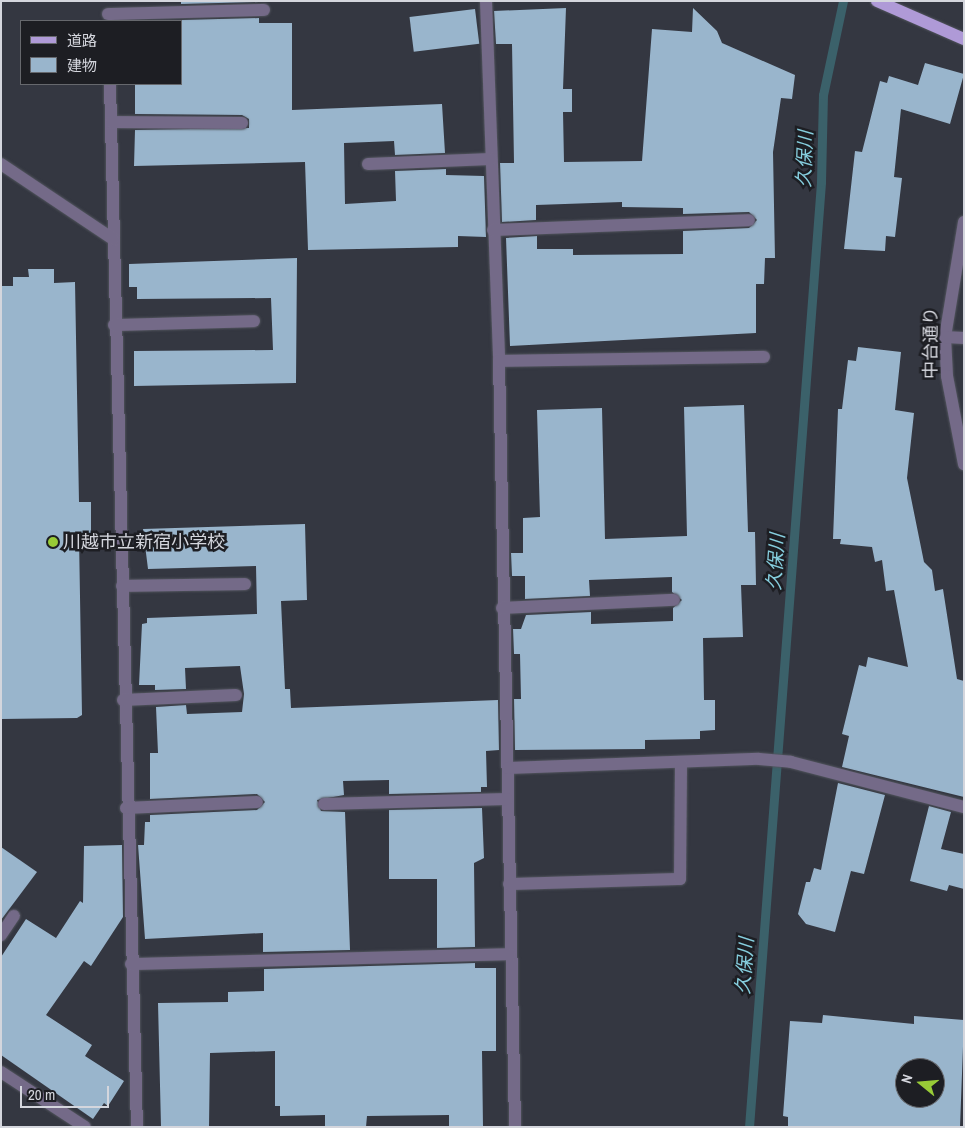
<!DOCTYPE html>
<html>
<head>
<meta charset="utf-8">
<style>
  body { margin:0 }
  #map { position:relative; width:965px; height:1128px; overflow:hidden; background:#343741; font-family:"Archivo Narrow","Noto Sans JP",sans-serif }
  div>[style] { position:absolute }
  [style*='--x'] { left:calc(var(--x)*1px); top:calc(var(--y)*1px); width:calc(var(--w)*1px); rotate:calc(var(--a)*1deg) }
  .stream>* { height:9px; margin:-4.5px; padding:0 4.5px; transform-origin:4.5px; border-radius:4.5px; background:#3b616a }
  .building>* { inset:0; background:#99b5cc; transform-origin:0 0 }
  .roads { filter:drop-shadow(0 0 1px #51545d) drop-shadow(0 0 1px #51545d) }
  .minor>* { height:12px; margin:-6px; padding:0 6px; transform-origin:6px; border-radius:6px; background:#746a88 }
  .major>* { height:12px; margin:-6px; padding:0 6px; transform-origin:6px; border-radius:6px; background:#af9ad7 }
  .dots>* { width:14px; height:14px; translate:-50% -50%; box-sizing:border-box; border:2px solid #1d1e23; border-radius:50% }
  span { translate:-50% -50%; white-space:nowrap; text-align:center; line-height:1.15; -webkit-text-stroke:5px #1d1e23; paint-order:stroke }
  .street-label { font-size:18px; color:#d4d6dd }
  .poi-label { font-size:18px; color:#d4d6dd }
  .left { translate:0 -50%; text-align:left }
  .water-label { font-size:19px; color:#86cede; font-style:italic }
  .frame { position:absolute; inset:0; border:2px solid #d4d6dd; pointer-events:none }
  .legend { position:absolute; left:20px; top:20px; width:162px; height:65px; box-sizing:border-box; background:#1d1e23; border:1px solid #66686d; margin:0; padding:6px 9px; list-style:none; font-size:15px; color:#d4d6dd }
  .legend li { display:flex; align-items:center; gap:10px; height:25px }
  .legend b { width:25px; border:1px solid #66686d }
  .north { position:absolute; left:895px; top:1058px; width:50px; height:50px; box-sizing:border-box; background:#1d1e23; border:1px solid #66686d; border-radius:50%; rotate:287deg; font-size:14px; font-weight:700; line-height:20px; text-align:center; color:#d4d6dd }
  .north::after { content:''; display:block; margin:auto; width:18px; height:22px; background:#98cb37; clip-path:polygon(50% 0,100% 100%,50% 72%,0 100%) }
  .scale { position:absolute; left:20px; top:1086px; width:89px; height:22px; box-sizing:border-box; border:2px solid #d4d6dd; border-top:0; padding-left:6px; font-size:15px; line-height:18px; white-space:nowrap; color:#d4d6dd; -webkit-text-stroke:4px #1d1e23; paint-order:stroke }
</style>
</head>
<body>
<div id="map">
  <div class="stream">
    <div style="--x:749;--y:1127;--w:948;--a:-85.64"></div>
    <div style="--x:821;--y:182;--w:87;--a:-88.7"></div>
    <div style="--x:823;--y:95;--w:96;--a:-78"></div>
  </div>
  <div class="building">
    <div style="clip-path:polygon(181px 1px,259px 1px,259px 2px,181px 4px)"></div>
    <div style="clip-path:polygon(566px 8px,563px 89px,572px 89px,572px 112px,563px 112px,564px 162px,642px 161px,652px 29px,692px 32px,693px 8px,717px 31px,722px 43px,795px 75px,792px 99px,781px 98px,773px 152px,775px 258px,765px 258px,764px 284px,756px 284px,756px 333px,510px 346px,506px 238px,537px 236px,537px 249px,573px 249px,573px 255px,683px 254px,683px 231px,749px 228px,757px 220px,749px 212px,683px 214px,683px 208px,622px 207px,622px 202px,536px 205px,536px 220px,502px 222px,500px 163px,514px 163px,512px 44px,496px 44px,494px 11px)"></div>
    <div style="left:475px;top:9px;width:35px;height:66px;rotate:83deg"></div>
    <div style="clip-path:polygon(259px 18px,259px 23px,292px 23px,292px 110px,442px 104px,445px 153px,395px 155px,394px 141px,344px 143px,345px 204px,396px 201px,395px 171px,446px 169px,446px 175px,484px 176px,486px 237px,458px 236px,458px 247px,308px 250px,305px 162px,134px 166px,135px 130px,249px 128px,249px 119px,242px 115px,135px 114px,135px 84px,181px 84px,181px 20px)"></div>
    <div style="clip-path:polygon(925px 63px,964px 74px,950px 124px,901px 109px,894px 177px,902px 178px,895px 237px,886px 236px,885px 251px,844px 249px,855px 151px,862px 152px,880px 81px,887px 83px,889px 76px,918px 85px)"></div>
    <div style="clip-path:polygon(297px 258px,296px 383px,134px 386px,134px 351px,273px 350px,271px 298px,137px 299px,137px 287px,129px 287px,129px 264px)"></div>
    <div style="clip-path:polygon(28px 269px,54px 269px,54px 283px,75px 282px,79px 502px,91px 502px,91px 537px,79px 537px,82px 715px,77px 718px,1px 719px,1px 286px,13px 286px,13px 277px,29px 277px)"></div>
    <div style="clip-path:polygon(858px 347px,901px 352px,895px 410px,914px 413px,907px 478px,924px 562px,932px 570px,935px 591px,943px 589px,957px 679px,964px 681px,964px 797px,842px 767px,849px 736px,842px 734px,859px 665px,866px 667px,868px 657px,908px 667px,894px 590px,886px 591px,882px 560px,875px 562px,872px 547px,840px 544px,841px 539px,833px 539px,838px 409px,842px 409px,848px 360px,856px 361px)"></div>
    <div style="clip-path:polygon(744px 405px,748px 532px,755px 532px,756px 585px,741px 585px,743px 637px,703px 638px,704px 700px,715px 700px,715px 730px,700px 731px,700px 739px,645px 740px,645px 749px,515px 750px,514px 699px,521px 699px,520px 654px,514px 654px,513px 629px,521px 629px,526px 615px,591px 612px,591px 624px,673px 621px,673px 608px,682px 600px,672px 592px,672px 577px,589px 580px,590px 596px,525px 599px,525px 576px,512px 576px,511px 553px,523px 553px,523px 518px,540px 517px,537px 410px,602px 408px,605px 539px,687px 536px,684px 407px)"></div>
    <div style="clip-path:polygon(305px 524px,307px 600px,281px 601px,285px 689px,290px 689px,291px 708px,498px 700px,499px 750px,486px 751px,487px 787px,481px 787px,481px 792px,389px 794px,389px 780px,343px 781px,344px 795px,317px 800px,321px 811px,345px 812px,350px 950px,263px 952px,263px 933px,145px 939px,138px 845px,144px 845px,145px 822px,150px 822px,150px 815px,257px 810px,265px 802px,257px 794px,150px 799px,150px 753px,158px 753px,156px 707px,186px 705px,187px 714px,242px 712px,244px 694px,240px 666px,185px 668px,186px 689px,155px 690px,155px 685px,139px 685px,142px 624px,147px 623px,147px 618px,257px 614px,256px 566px,148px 569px,143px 529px)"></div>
    <div style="clip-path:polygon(838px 783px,885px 795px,864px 874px,851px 871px,835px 932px,806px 924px,798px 914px,806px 882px,810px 882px,814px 868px,821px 870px)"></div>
    <div style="clip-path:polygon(929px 806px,951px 812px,941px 849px,964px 854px,964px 889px,949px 885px,947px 891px,910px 881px)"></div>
    <div style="clip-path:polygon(482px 808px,484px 858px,474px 863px,475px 947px,437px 948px,437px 879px,389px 879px,389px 810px)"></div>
    <div style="clip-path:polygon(122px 845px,123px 917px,91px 966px,84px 961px,46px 1015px,92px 1045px,85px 1056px,124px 1081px,108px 1106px,104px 1103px,93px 1119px,1px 1055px,1px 957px,26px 919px,56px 938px,80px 901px,83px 903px,84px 846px)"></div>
    <div style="clip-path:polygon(1px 847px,37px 872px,1px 920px)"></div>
    <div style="clip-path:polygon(475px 963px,475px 968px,496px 968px,496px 1051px,482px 1051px,483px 1127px,449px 1127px,449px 1115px,367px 1116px,366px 1127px,325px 1127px,325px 1115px,280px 1116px,280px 1106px,275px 1106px,275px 1051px,210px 1053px,209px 1127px,161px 1127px,158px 1003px,228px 1002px,228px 992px,264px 991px,264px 969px)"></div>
    <div style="clip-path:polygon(evenodd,823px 1015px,914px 1024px,914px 1016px,964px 1020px,960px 1127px,788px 1127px,788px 1117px,783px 1116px,790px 1021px,822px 1023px,823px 1015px,905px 1068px,935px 1068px,935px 1098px,905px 1098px,905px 1068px)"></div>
  </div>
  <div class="roads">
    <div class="minor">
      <div style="--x:486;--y:1;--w:360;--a:87.9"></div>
      <div style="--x:499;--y:361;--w:766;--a:88.8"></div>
      <div style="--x:108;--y:14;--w:156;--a:-1.5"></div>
      <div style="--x:110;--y:84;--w:1043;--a:88.52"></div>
      <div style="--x:111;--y:122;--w:131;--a:0.4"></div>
      <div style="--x:1;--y:164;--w:135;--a:33.8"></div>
      <div style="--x:368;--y:164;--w:123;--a:-2.3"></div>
      <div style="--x:964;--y:222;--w:117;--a:99.4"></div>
      <div style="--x:945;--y:337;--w:39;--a:87"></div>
      <div style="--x:947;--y:376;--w:90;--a:79.1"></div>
      <div style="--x:493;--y:230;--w:256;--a:-2.2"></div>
      <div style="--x:114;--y:325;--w:140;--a:-1.6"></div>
      <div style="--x:945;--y:337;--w:19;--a:3"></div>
      <div style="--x:499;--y:361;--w:265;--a:-0.9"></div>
      <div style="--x:122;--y:586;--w:123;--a:-0.9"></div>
      <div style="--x:502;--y:608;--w:172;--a:-2.7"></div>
      <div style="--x:123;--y:700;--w:113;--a:-2.5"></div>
      <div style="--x:508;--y:768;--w:251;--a:-2.1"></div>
      <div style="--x:759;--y:759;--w:32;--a:5"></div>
      <div style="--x:791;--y:762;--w:179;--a:14.6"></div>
      <div style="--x:324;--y:804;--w:183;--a:-1.6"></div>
      <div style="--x:126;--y:808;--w:131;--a:-2.6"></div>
      <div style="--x:509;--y:884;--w:171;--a:-1.7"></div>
      <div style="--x:680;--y:879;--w:115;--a:-89.5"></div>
      <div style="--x:1;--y:935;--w:23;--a:-56"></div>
      <div style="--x:131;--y:964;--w:379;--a:-1.5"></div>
      <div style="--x:1;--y:1072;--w:100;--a:33.2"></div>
    </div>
    <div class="major">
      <div style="--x:877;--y:1;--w:95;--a:23.6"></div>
    </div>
  </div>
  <div class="dots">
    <div style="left:53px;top:542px;background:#98cb37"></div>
  </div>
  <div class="street-label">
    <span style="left:931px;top:343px;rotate:-90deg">中台通り</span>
  </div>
  <div class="poi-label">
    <span class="left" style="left:63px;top:542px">川越市立新宿小学校</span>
  </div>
  <div class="water-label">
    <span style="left:805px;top:159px;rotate:-88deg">久保川</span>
    <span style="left:776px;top:562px;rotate:-86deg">久保川</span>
    <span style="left:745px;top:966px;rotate:-86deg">久保川</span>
  </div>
  <div class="frame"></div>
  <ul class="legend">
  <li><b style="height:6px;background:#af9ad7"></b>道路</li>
  <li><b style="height:14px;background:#99b5cc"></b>建物</li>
  </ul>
  <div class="north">N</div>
  <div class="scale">20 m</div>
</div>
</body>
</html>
